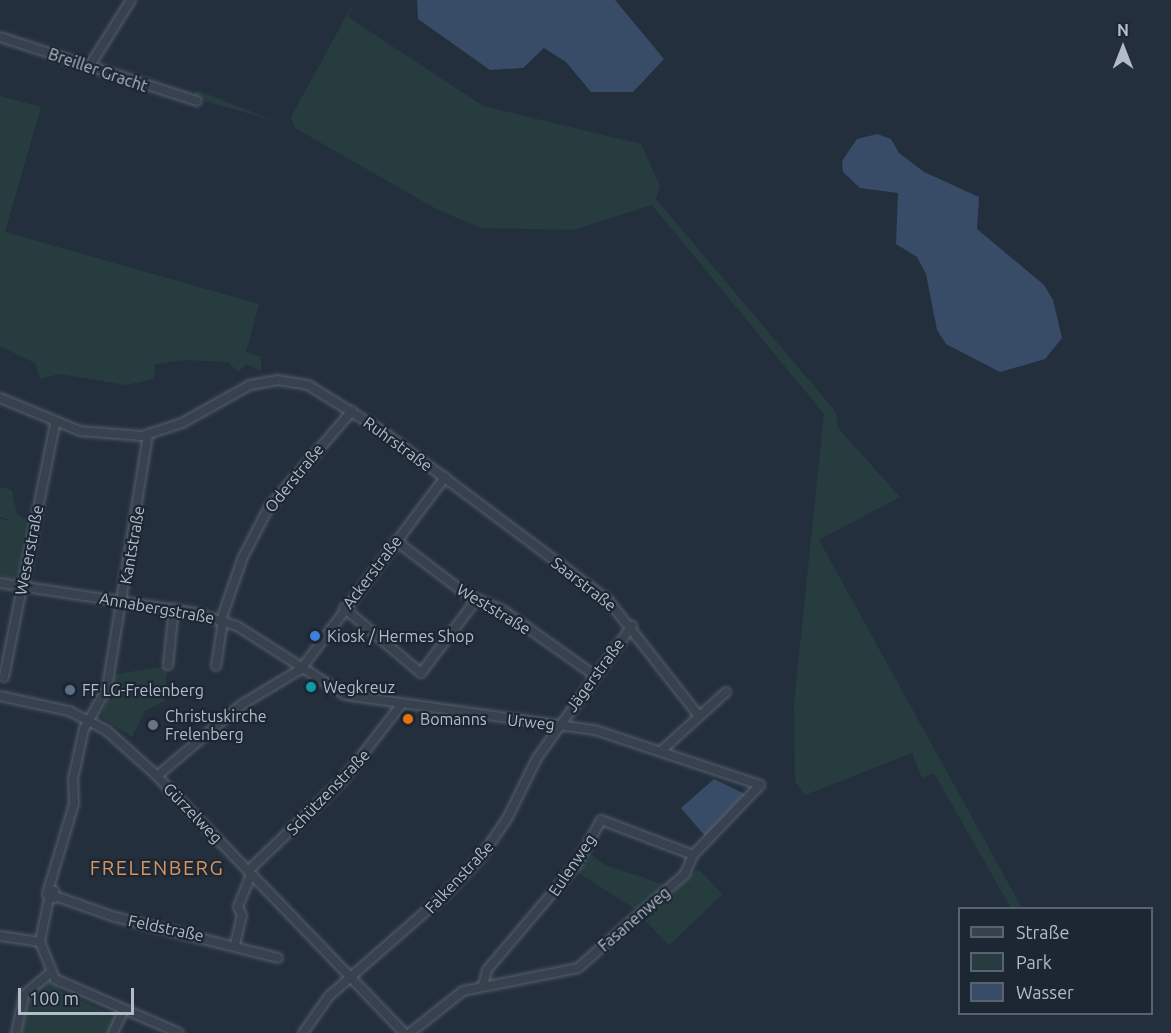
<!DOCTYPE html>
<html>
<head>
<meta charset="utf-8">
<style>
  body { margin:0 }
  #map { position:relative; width:1171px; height:1033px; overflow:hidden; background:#242f3e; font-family:Ubuntu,sans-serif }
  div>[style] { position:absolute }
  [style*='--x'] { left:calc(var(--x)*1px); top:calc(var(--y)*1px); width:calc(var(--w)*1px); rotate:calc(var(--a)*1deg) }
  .green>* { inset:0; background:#263c3f; transform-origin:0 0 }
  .water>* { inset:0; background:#394c67 }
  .roads { filter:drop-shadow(0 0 2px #565f6c) drop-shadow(0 0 2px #565f6c) }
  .minor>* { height:8px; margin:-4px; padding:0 4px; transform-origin:4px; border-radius:4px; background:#38414e }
  .dots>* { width:16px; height:16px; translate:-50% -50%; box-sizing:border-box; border:3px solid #1d2633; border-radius:50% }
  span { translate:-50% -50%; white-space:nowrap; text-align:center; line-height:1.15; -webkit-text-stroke:4.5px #1d2633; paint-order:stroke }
  .street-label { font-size:16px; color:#b4bcc9 }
  .poi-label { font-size:16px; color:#b4bcc9 }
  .left { translate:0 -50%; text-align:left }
  .quarter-label { font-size:20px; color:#d59563; letter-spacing:1.5px }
  .legend { position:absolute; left:958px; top:907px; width:195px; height:108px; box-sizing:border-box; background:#1d2633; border:2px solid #59626f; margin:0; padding:8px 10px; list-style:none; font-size:18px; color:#b4bcc9 }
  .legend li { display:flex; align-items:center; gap:12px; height:30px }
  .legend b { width:30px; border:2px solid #59626f }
  .north { position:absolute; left:1093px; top:18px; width:60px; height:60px; -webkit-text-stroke:4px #1d2633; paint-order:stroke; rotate:0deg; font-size:16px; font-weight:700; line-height:24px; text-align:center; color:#b4bcc9 }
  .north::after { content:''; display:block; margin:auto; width:21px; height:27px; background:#b4bcc9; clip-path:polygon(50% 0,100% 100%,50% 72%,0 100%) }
  .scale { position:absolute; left:18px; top:988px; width:116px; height:27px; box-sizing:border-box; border:3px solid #b4bcc9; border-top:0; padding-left:8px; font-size:18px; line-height:21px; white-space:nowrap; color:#b4bcc9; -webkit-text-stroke:4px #1d2633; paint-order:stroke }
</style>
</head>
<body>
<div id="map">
  <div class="green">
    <div style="clip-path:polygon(355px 0,348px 17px,483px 106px,641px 144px,660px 186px,656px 199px,836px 412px,838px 428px,900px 497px,819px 540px,1022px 908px,1011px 908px,934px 773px,922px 778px,912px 753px,805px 795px,795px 782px,794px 703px,824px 414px,652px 205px,573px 230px,481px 228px,438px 210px,295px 128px,291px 117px)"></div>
    <div style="clip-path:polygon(197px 90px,275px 121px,198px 99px,193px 96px)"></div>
    <div style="clip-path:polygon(0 96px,41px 107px,5px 232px,259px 304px,246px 352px,261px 357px,261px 371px,246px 364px,238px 372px,228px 362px,185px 360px,155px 364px,154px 379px,126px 385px,59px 374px,40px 379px,35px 363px,0 346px)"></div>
    <div style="clip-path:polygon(0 487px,12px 490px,17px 515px,30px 521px,18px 579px,0 576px,0 519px,14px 521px,0 517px)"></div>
    <div style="clip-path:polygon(168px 666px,164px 701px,145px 711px,132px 737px,101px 717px,116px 674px)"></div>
    <div style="clip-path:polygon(588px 852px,605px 865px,666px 885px,638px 911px,577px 872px)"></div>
    <div style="left:698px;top:869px;width:35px;height:74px;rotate:46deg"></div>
    <div style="clip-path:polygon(48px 977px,62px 992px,119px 1017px,110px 1033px,21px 1033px,29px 998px)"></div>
  </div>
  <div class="water">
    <div style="clip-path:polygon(417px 0,615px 0,664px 59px,633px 92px,591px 92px,566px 62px,544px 48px,523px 68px,490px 70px,418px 19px)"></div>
    <div style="clip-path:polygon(877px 134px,891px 139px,899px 153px,924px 172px,979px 197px,977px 229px,1044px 285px,1053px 300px,1062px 338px,1045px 359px,1000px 372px,946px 344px,937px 330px,926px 274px,917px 257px,896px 244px,898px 193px,860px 188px,843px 172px,842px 161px,857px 139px)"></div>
    <div style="clip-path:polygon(714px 779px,745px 794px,705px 836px,681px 808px)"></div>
  </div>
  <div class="roads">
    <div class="minor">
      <div style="--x:0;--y:37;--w:207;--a:18"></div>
      <div style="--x:89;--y:67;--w:79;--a:-57.9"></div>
      <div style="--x:0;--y:398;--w:87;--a:22.4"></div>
      <div style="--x:80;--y:431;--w:62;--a:4.6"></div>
      <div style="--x:142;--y:436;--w:42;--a:-18"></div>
      <div style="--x:182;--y:423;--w:78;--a:-29.2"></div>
      <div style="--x:250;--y:385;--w:27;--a:-10"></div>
      <div style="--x:277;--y:380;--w:31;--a:9"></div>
      <div style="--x:308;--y:385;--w:87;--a:31.9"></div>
      <div style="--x:382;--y:431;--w:282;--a:36.8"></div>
      <div style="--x:608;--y:600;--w:147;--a:51.9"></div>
      <div style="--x:396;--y:541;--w:88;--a:37.1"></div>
      <div style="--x:466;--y:594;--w:42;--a:24.1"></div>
      <div style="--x:504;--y:611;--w:110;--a:35.4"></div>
      <div style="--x:0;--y:583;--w:197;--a:8.7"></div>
      <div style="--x:195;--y:613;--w:44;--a:17.2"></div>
      <div style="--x:237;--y:626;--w:128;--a:32.6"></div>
      <div style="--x:345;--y:695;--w:252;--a:8"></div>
      <div style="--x:595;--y:730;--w:174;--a:18.4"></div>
      <div style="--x:760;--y:785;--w:97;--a:133.7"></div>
      <div style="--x:693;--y:855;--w:21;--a:113"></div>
      <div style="--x:685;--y:874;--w:142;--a:138.7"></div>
      <div style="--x:578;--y:968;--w:117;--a:168.7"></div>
      <div style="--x:463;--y:991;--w:68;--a:141.6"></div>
      <div style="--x:344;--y:608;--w:101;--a:40.2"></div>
      <div style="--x:421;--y:673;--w:91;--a:-53"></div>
      <div style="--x:221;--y:620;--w:67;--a:-70.8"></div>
      <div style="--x:243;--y:557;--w:56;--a:-62.5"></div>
      <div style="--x:269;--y:507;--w:127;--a:-49.2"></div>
      <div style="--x:168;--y:665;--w:57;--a:-84"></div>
      <div style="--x:216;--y:666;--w:47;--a:-81.3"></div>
      <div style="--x:4;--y:677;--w:258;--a:-78.6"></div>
      <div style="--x:0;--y:696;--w:71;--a:12.3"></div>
      <div style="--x:69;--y:711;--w:42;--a:27.2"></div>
      <div style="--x:106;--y:730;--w:64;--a:41.9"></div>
      <div style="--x:154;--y:773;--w:361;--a:46.1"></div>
      <div style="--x:661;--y:751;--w:88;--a:-42.2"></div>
      <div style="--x:157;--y:776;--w:110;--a:-40.2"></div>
      <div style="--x:241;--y:705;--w:70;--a:-31"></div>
      <div style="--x:301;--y:669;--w:240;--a:-53.1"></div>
      <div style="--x:248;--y:871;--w:132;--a:-43.8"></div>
      <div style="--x:343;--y:780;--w:93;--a:-52.4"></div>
      <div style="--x:49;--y:891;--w:5;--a:0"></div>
      <div style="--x:54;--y:891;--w:7;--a:90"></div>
      <div style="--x:54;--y:898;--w:8;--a:-150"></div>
      <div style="--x:47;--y:894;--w:94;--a:-73.3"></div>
      <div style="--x:74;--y:804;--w:25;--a:-92"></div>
      <div style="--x:73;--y:779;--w:51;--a:-77.6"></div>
      <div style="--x:84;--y:729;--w:47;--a:-60.7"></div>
      <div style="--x:107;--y:688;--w:256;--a:-80.8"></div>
      <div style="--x:55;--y:896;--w:64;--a:19.3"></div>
      <div style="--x:115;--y:917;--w:168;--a:14.1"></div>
      <div style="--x:49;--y:898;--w:45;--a:101.6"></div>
      <div style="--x:40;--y:942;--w:40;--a:68"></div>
      <div style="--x:55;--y:979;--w:135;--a:23.5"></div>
      <div style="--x:0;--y:936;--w:40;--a:8.5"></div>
      <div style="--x:235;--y:945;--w:31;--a:-77"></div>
      <div style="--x:242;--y:915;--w:9;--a:-117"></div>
      <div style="--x:238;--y:907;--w:35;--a:-68"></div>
      <div style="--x:483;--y:986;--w:16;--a:-76"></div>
      <div style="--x:487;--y:970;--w:139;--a:-49.7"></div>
      <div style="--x:577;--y:864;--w:50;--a:-61.4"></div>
      <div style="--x:601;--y:820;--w:98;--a:20.8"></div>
      <div style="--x:16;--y:1033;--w:39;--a:-78"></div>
      <div style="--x:24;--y:995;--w:34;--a:-40"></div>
      <div style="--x:113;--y:1033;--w:23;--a:-65"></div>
      <div style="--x:303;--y:1033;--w:45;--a:-54.9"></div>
      <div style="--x:329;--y:996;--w:158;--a:-41.2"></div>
      <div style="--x:448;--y:892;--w:48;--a:-46.7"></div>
      <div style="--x:481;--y:857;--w:48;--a:-56"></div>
      <div style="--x:508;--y:817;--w:66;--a:-63.8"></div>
      <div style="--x:537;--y:758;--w:163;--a:-54.3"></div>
    </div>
  </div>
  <div class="dots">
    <div style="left:315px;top:636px;background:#3f7fe0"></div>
    <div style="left:311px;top:687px;background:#0f9aa8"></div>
    <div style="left:70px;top:690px;background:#5c6f8a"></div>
    <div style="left:408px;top:719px;background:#e8710a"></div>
    <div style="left:153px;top:725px;background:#6b7280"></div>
  </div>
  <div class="street-label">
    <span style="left:98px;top:70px;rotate:19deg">Breiller Gracht</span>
    <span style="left:398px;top:444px;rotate:36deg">Ruhrstraße</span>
    <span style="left:294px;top:478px;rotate:-51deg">Oderstraße</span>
    <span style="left:132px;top:545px;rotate:-80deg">Kantstraße</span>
    <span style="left:29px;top:550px;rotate:-79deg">Weserstraße</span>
    <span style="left:372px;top:572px;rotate:-53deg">Ackerstraße</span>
    <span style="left:584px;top:584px;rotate:38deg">Saarstraße</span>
    <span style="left:157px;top:608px;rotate:10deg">Annabergstraße</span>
    <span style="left:494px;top:609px;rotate:31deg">Weststraße</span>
    <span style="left:595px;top:675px;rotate:-54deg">Jägerstraße</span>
    <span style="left:531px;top:722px;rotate:6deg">Urweg</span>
    <span style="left:328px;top:792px;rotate:-46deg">Schützenstraße</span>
    <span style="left:193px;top:813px;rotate:46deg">Gürzelweg</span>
    <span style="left:572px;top:865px;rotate:-56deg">Eulenweg</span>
    <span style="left:459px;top:877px;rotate:-47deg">Falkenstraße</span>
    <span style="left:634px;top:919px;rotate:-41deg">Fasanenweg</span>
    <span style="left:166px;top:928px;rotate:12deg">Feldstraße</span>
  </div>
  <div class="poi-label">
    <span class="left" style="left:327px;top:636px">Kiosk / Hermes Shop</span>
    <span class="left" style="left:323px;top:687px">Wegkreuz</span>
    <span class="left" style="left:82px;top:690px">FF LG-Frelenberg</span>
    <span class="left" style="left:165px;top:725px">Christuskirche<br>Frelenberg</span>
    <span class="left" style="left:420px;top:719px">Bomanns</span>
  </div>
  <div class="quarter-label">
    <span style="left:157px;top:867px">FRELENBERG</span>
  </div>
  <ul class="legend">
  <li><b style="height:8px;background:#38414e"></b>Straße</li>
  <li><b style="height:16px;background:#263c3f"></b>Park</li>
  <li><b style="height:16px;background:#394c67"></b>Wasser</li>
  </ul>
  <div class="north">N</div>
  <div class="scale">100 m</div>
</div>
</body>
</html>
